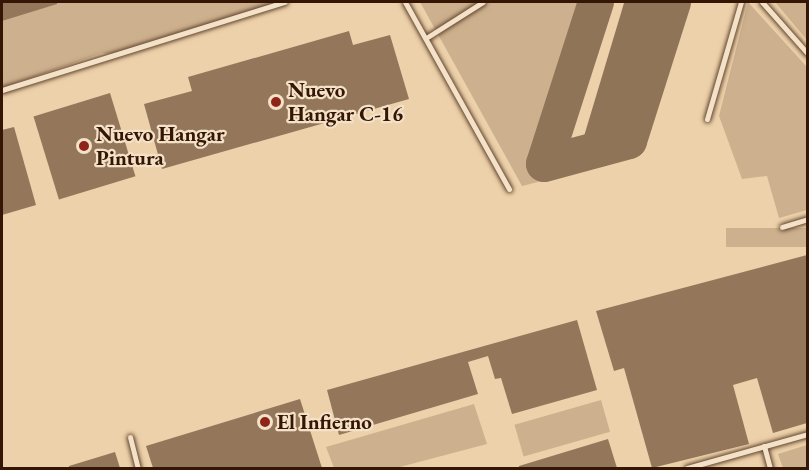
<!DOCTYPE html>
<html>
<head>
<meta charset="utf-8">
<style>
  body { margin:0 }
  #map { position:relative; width:809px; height:470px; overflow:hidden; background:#ecd1aa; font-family:"EB Garamond",serif }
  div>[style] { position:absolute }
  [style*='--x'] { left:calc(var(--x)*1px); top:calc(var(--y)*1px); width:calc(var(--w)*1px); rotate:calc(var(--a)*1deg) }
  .green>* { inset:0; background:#cdb18e; transform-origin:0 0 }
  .taxiway>* { height:36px; margin:-18px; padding:0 18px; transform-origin:18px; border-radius:18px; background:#907458 }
  .building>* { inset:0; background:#94775b; transform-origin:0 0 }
  .roads { filter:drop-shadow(0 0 2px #63452e) drop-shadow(0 0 2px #63452e) }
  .lane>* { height:5px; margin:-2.5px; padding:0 2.5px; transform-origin:2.5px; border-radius:2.5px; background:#f3e1c8 }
  .dots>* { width:16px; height:16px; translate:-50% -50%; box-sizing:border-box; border:3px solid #f3e1c8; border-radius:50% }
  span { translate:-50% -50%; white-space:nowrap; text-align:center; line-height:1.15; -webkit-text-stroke:4.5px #f3e1c8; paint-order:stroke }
  .poi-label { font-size:21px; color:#351605; font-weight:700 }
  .left { translate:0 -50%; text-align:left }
  .frame { position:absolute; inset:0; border:3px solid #351605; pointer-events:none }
</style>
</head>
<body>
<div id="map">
  <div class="green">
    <div style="clip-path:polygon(2px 2px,285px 2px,118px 54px,102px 53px,2px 88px)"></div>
    <div style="clip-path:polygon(420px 2px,597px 2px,544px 164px,542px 181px,522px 186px)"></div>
    <div style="clip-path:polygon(748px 2px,807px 67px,807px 210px,779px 218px,767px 176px,742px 179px,719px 116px)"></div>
    <div style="clip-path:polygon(775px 2px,807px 2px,807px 40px)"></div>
    <div style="left:807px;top:228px;width:19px;height:81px;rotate:90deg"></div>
    <div style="left:601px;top:400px;width:33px;height:90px;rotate:74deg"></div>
    <div style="clip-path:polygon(474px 404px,487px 444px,396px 468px,334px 468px,326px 447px)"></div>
    <div style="clip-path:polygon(807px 445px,807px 468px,783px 468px,778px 454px)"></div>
  </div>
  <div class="taxiway">
    <div style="--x:596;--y:2;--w:170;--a:107.8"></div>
    <div style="--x:544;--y:164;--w:88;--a:-15.1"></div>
    <div style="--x:629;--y:141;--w:146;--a:-72.4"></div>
    <div style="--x:599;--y:149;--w:153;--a:-73.3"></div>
  </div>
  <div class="building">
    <div style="clip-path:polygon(2px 2px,57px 2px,57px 4px,2px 21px)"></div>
    <div style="clip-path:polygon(349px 31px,353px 45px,390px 35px,409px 99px,162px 169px,144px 104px,192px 91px,188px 77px)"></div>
    <div style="left:110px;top:93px;width:87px;height:80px;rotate:73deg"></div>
    <div style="clip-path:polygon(14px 127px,36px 205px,2px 215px,2px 130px)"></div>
    <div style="clip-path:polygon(807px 255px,807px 423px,773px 433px,757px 378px,733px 385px,749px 444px,652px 468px,624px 368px,614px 371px,596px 311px)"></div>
    <div style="clip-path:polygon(577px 320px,597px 390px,512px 414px,501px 378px,495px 379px,488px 356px,468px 362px,478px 394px,339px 435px,327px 390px)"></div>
    <div style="clip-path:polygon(300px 399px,322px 468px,153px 468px,146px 446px)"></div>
    <div style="clip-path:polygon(608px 439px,617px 468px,519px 468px,519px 466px)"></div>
    <div style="clip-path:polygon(115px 452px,120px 468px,69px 468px,69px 466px)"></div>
  </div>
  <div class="roads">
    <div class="lane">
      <div style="--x:405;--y:2;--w:214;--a:60.9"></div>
      <div style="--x:762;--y:2;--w:69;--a:48.5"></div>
      <div style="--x:426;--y:38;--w:67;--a:-32.3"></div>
      <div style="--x:2;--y:90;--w:296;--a:-17.3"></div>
      <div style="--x:707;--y:119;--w:122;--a:-73.8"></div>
      <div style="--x:782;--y:227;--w:27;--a:-17"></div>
      <div style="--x:130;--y:437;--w:32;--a:76"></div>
      <div style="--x:764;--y:446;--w:23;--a:75"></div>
      <div style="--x:687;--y:468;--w:126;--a:-15.7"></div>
    </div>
  </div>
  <div class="dots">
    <div style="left:276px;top:102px;background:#8f2418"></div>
    <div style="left:84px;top:146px;background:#8f2418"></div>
    <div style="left:265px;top:422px;background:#8f2418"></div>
  </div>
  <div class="poi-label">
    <span class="left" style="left:288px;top:102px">Nuevo<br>Hangar C-16</span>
    <span class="left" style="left:96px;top:146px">Nuevo Hangar<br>Pintura</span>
    <span class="left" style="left:277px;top:422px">El Infierno</span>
  </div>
  <div class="frame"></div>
</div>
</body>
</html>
